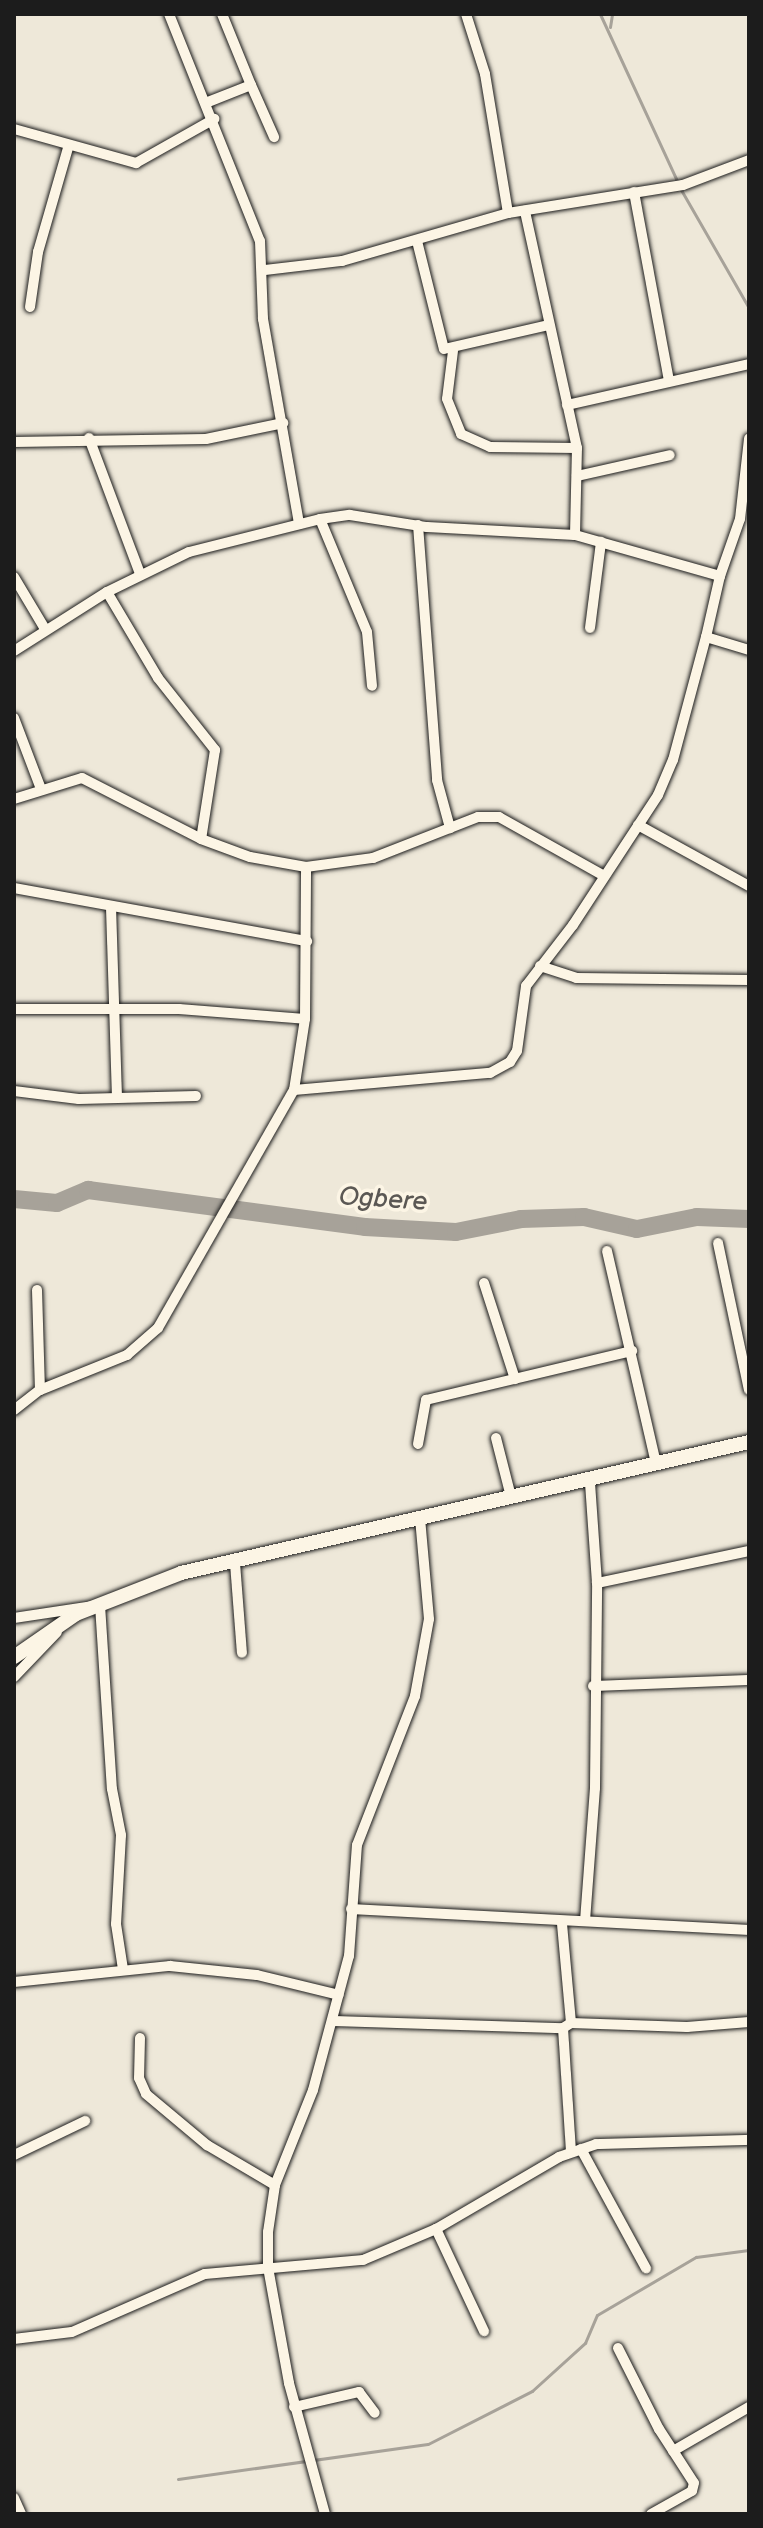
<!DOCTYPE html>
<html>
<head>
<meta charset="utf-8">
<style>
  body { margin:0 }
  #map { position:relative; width:763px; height:2528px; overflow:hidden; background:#eee8d9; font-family:"Balsamiq Sans",sans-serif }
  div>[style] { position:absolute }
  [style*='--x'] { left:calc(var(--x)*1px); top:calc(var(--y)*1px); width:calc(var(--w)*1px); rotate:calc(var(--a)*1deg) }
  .stream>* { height:3px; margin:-1.5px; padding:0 1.5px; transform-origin:1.5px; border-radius:1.5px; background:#a7a299 }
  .river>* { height:18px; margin:-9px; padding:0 9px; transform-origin:9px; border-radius:9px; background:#a7a299 }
  .roads { filter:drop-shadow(0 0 2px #1c1c1c) drop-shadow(0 0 2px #1c1c1c) }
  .minor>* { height:10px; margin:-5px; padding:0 5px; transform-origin:5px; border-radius:5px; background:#fcf5e5 }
  .secondary>* { height:14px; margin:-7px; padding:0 7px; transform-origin:7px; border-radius:7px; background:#fcf5e5 }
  span { translate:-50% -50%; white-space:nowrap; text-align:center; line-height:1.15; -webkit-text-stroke:7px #fcf5e5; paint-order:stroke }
  .water-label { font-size:26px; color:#5b5854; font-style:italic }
  .frame { position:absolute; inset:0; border:16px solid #1c1c1c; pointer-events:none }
</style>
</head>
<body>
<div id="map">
  <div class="stream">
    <div style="--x:600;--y:14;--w:184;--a:65.2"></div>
    <div style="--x:610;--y:27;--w:13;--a:-81"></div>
    <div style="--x:680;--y:188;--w:138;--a:60.1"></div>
    <div style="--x:178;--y:2479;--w:252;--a:-8"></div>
    <div style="--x:428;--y:2444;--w:117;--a:-27"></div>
    <div style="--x:532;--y:2391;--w:72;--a:-42.2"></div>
    <div style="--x:585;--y:2343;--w:30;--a:-67"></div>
    <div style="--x:597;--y:2315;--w:115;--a:-30.4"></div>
    <div style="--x:696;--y:2257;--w:53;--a:-7.5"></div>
  </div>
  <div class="river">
    <div style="--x:14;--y:1199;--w:43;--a:5.3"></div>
    <div style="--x:57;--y:1203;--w:34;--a:-23"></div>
    <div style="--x:88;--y:1190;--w:279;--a:7.6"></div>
    <div style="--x:365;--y:1227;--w:91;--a:3.1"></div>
    <div style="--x:456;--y:1232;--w:66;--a:-11.3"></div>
    <div style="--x:521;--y:1219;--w:63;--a:-1.8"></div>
    <div style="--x:584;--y:1217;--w:54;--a:12.8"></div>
    <div style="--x:637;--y:1229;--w:61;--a:-11.3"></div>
    <div style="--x:697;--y:1217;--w:52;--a:2.2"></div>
  </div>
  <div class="roads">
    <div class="minor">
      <div style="--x:169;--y:14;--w:245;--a:68.2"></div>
      <div style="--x:260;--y:241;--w:78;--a:87.8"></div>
      <div style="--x:263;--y:319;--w:208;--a:80"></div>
      <div style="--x:222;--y:14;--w:77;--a:67.8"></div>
      <div style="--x:466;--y:14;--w:63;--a:72.4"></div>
      <div style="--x:485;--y:74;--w:141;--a:80.6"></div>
      <div style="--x:208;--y:102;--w:46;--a:-21.6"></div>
      <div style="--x:251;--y:85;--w:57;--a:66.1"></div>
      <div style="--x:14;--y:129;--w:127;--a:15.6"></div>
      <div style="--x:136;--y:163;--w:90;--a:-29.4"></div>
      <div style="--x:634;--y:192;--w:192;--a:79.5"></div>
      <div style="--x:417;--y:241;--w:111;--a:76"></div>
      <div style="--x:444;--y:349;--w:108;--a:-12.9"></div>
      <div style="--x:265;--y:270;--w:78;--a:-6.7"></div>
      <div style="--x:342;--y:261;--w:173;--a:-16.1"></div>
      <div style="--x:508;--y:213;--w:177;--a:-9.1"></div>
      <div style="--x:683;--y:185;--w:71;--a:-20.7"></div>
      <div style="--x:30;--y:307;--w:56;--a:-81.7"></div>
      <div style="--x:38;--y:252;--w:108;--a:-73.9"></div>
      <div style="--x:453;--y:351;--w:48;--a:97.1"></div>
      <div style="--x:447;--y:399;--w:38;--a:68"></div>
      <div style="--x:461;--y:434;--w:32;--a:24"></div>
      <div style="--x:490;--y:447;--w:87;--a:0.7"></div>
      <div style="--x:567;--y:405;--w:187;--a:-12.7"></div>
      <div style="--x:89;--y:438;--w:145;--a:69.4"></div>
      <div style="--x:14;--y:442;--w:192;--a:-0.9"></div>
      <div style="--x:206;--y:439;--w:79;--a:-11.7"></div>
      <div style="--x:577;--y:476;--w:95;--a:-12.7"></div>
      <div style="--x:320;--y:519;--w:122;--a:67.4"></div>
      <div style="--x:367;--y:632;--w:54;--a:84.7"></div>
      <div style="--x:418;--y:525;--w:256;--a:85.7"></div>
      <div style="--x:437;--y:780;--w:50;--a:74.8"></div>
      <div style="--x:720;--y:576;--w:60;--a:-70.7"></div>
      <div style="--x:740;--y:519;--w:81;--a:-83.6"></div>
      <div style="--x:14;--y:577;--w:61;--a:59.2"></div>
      <div style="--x:107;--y:592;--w:100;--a:59.3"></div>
      <div style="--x:158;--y:678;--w:92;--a:51.6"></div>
      <div style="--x:215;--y:750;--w:90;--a:98.9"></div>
      <div style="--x:590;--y:628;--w:87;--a:-82.7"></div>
      <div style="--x:706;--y:637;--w:45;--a:16.8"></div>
      <div style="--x:14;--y:651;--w:110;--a:-32.4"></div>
      <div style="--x:107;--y:592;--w:91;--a:-26"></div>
      <div style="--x:189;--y:552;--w:135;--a:-14.1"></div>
      <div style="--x:320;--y:519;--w:30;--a:-8"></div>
      <div style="--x:350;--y:515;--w:78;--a:8.9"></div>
      <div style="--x:427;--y:527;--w:148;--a:3.1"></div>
      <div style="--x:14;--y:718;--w:76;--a:69.2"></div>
      <div style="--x:14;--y:799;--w:71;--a:-17.2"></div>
      <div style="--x:82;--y:778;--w:134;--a:27.1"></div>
      <div style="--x:201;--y:839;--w:52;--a:20.2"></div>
      <div style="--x:250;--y:857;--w:57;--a:10.1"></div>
      <div style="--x:306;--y:867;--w:68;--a:-7.7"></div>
      <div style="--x:373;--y:858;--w:113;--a:-21.3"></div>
      <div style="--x:478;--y:817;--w:21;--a:0"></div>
      <div style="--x:499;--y:817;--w:120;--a:29.3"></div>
      <div style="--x:638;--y:825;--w:127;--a:28.8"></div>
      <div style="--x:14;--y:888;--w:298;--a:10.3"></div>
      <div style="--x:111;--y:907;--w:191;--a:88.2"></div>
      <div style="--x:540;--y:966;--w:38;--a:18"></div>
      <div style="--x:576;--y:978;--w:173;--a:0.7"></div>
      <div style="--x:14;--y:1009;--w:165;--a:0"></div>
      <div style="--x:179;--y:1009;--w:126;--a:4.5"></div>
      <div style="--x:294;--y:1090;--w:197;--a:-5"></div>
      <div style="--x:490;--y:1073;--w:23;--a:-29"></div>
      <div style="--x:510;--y:1062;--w:13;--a:-58"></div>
      <div style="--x:517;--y:1051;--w:66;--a:-82.1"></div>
      <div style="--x:526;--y:986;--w:77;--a:-52.4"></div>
      <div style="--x:573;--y:925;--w:155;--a:-56.8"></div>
      <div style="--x:658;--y:795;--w:38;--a:-67"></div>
      <div style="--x:673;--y:760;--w:127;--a:-75"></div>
      <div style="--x:706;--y:637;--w:63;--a:-77.1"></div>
      <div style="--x:720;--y:576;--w:151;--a:-164.2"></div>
      <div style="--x:575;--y:535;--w:87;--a:-88.7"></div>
      <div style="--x:577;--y:448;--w:243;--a:-102.4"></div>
      <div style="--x:14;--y:1091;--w:65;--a:7"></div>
      <div style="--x:79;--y:1099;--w:117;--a:-1.5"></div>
      <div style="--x:718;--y:1243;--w:150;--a:78.1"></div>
      <div style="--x:607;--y:1251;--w:219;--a:77"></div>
      <div style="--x:484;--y:1283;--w:101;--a:72.1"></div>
      <div style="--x:37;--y:1290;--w:100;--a:88.3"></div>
      <div style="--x:14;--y:1410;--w:33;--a:-38"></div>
      <div style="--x:40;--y:1390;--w:94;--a:-21.9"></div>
      <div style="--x:127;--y:1355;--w:41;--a:-41.1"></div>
      <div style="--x:158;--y:1328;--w:274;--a:-60.3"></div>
      <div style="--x:294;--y:1090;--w:72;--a:-81.2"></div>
      <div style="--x:305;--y:1019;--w:152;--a:-89.6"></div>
      <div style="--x:496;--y:1438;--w:61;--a:75.7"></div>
      <div style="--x:418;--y:1444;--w:45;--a:-79.7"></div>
      <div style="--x:426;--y:1400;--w:212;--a:-13.4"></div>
      <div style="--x:235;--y:1563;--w:90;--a:85.6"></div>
      <div style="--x:597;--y:1583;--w:155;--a:-11.9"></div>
      <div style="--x:14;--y:1618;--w:87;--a:-8.6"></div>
      <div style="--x:100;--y:1605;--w:184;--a:86.3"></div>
      <div style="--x:112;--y:1789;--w:47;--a:78.9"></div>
      <div style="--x:121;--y:1835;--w:89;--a:93.2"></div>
      <div style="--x:116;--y:1924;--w:46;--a:81.2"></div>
      <div style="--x:14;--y:1677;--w:62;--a:-46.3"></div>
      <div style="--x:593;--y:1686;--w:156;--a:-2.2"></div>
      <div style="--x:351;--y:1909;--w:399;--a:3"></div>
      <div style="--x:585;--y:1921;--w:133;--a:-85.7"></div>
      <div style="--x:595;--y:1788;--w:205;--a:-89.4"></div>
      <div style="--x:597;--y:1583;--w:100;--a:-94"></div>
      <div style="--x:562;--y:1924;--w:99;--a:84.8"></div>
      <div style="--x:14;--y:1982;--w:157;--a:-5.9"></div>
      <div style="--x:170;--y:1966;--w:87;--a:5.9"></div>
      <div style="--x:257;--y:1975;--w:84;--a:13.7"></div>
      <div style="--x:334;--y:2021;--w:229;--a:1.8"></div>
      <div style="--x:563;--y:2028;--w:9;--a:-32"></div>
      <div style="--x:571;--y:2023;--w:116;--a:2"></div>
      <div style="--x:687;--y:2027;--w:62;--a:-4.6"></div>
      <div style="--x:563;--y:2028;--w:124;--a:86.3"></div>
      <div style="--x:140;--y:2038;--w:40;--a:91.4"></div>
      <div style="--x:139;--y:2078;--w:17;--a:66"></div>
      <div style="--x:146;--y:2094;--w:80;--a:39.9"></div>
      <div style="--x:207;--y:2145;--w:79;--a:30.5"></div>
      <div style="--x:581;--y:2149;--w:136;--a:61.4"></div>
      <div style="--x:14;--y:2155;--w:79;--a:-25.6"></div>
      <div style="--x:436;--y:2229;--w:113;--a:64.8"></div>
      <div style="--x:14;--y:2339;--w:58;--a:-6.9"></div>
      <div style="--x:72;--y:2332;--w:145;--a:-23.6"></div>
      <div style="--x:205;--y:2274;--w:159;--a:-5.1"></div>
      <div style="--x:363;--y:2260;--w:79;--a:-23"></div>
      <div style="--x:436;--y:2229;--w:143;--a:-30.3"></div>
      <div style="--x:559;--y:2157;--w:39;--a:-19"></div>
      <div style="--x:596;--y:2144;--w:153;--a:-1.5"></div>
      <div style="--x:618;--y:2348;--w:91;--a:63.2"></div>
      <div style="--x:659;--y:2429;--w:64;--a:57.1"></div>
      <div style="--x:694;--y:2483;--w:8;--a:104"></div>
      <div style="--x:692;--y:2491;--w:47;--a:150.7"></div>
      <div style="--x:294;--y:2407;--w:67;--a:-13"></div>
      <div style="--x:359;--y:2392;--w:26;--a:53"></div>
      <div style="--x:673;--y:2451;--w:88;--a:-30.1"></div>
      <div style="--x:14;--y:2498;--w:17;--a:66"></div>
      <div style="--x:325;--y:2514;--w:136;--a:-105.4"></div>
      <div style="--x:289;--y:2383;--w:118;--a:-100.3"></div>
      <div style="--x:268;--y:2267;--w:35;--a:-90"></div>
      <div style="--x:268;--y:2232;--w:48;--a:-81.5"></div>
      <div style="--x:275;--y:2185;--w:102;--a:-68.2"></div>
      <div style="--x:313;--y:2090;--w:139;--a:-75"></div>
      <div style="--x:349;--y:1956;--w:111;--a:-85.9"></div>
      <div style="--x:357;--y:1845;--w:160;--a:-68.7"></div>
      <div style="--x:415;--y:1696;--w:78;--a:-79.7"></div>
      <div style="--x:429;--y:1619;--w:101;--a:-95.1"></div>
    </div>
    <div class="secondary">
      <div style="--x:14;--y:1657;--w:75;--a:-34.7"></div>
      <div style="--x:76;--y:1614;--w:113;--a:-21.3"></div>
      <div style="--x:181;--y:1573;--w:583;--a:-12.99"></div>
    </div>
  </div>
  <div class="water-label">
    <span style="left:383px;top:1200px;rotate:4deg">Ogbere</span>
  </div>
  <div class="frame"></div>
</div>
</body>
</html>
